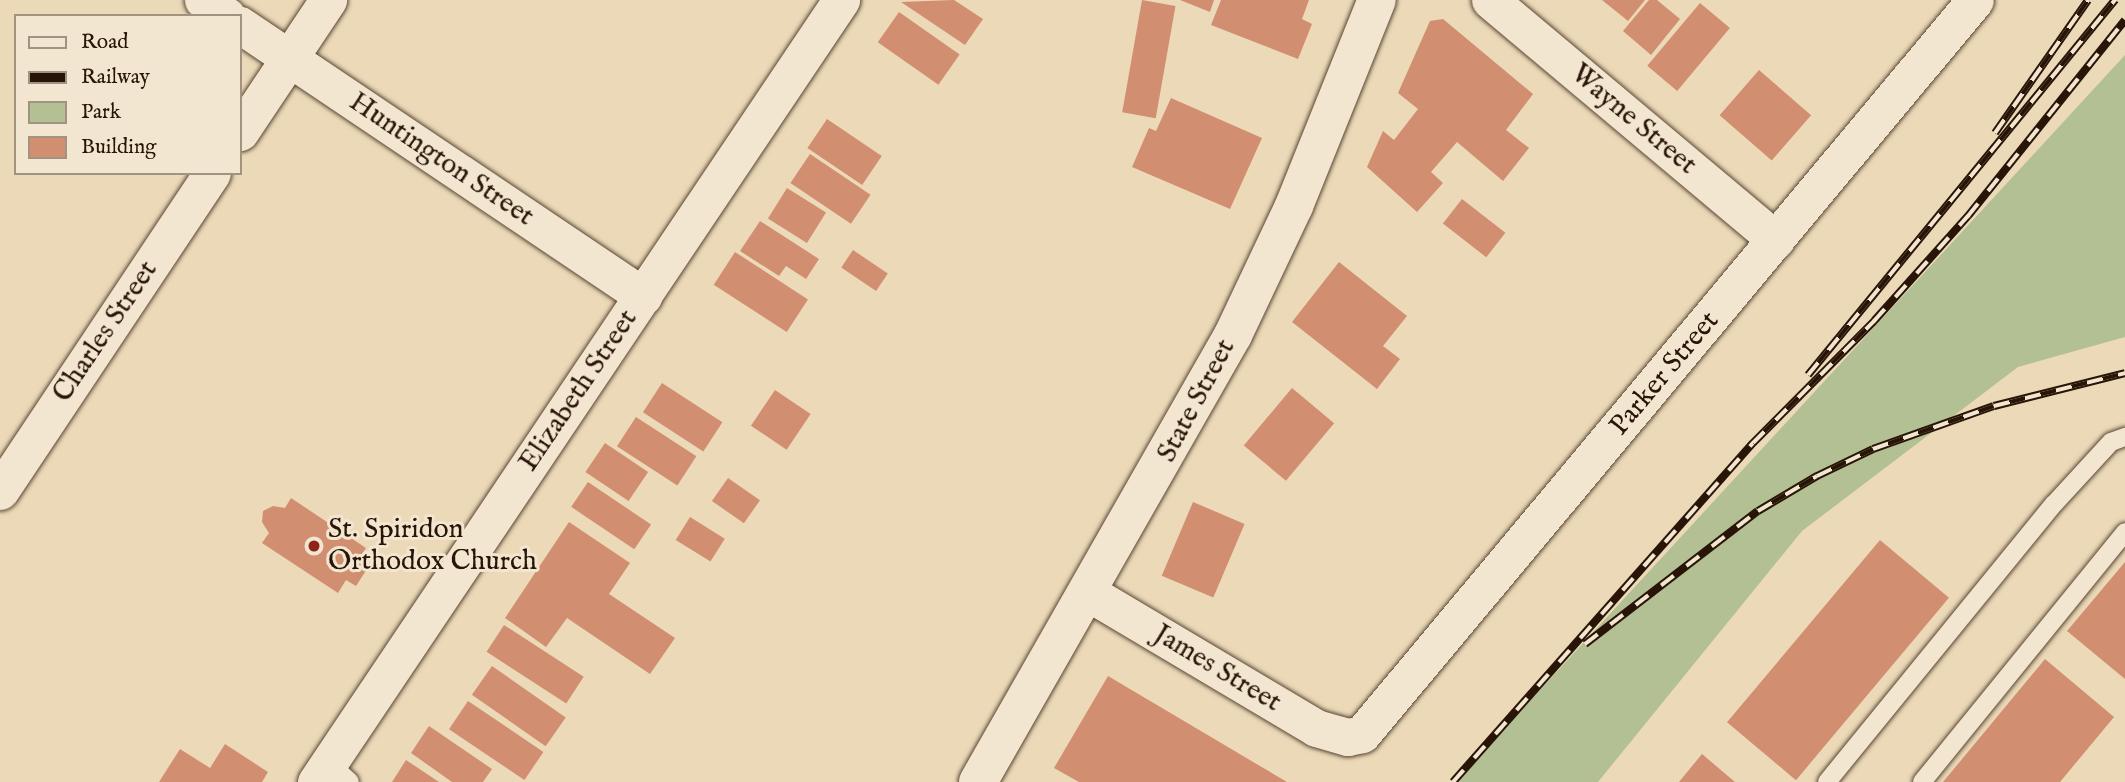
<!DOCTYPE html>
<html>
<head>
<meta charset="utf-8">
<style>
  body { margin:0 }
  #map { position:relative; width:2125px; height:782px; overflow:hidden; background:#ecd9b8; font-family:"IM FELL English",serif }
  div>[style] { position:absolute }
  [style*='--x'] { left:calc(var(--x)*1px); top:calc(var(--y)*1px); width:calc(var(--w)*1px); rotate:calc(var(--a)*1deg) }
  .green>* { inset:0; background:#b2c093 }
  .building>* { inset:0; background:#d18e70; transform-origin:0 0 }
  .roads { filter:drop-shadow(0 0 2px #594633) drop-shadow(0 0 2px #594633) }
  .service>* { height:18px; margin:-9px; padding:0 9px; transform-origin:9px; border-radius:9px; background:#f3e6d1 }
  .minor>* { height:37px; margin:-18.5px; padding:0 18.5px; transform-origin:18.5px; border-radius:18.5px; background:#f3e6d1 }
  .tertiary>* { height:38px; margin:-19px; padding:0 19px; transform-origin:19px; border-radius:19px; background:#f3e6d1 }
  .rail>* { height:8px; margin-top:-4px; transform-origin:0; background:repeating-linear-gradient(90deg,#f3e6d1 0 16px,#281507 0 32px); box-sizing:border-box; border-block:2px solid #281507 }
  .dots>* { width:19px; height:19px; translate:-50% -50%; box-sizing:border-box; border:4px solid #f3e6d1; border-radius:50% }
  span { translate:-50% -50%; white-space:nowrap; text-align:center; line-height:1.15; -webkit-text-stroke:6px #f3e6d1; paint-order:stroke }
  .street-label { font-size:28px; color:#281507 }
  .poi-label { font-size:28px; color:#281507 }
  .left { translate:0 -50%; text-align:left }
  .legend { position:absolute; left:14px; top:14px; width:228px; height:161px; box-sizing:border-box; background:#f3e6d1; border:2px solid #a29280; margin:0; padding:9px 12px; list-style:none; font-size:21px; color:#281507 }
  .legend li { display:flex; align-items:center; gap:14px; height:35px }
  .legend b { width:35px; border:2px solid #a29280 }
</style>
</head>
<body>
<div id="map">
  <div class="green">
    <div style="clip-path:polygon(2125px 55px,2125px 337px,2018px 367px,1802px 531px,1598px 782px,1455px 782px)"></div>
  </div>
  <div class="building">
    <div style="clip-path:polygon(954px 0,983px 19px,965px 45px,901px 2px)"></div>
    <div style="left:1142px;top:0;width:34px;height:114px;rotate:10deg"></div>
    <div style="clip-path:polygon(1180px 0,1214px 0,1210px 12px)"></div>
    <div style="clip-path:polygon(1221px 0,1309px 0,1302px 19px,1312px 24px,1298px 59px,1211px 25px)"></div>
    <div style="clip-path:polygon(1602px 0,1645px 0,1628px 21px)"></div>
    <div style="clip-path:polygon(1649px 0,1657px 0,1680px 19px,1651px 55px,1623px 31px)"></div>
    <div style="left:1700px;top:3px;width:39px;height:82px;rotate:40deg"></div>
    <div style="left:899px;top:12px;width:74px;height:37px;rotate:35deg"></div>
    <div style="clip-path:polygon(1443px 19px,1533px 94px,1506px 130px,1529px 148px,1503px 181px,1457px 142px,1431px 172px,1443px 183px,1417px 212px,1367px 167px,1383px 131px,1394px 140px,1418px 109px,1398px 93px,1430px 21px)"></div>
    <div style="left:1759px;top:70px;width:69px;height:60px;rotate:41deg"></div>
    <div style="clip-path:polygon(1171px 98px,1262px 138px,1230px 209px,1132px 167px,1149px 128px,1156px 131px)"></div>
    <div style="left:827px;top:119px;width:66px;height:35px;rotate:34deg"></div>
    <div style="left:810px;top:154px;width:73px;height:35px;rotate:34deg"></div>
    <div style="left:787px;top:188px;width:46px;height:36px;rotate:32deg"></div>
    <div style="left:1462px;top:199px;width:55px;height:31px;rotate:38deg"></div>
    <div style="clip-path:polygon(760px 221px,819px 259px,806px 279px,786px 266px,779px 276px,740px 251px)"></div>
    <div style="left:853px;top:250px;width:42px;height:21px;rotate:34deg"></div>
    <div style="left:735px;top:252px;width:87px;height:39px;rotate:33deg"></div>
    <div style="clip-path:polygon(1339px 262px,1407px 316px,1383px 346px,1400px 359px,1377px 389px,1292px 322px)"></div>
    <div style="left:662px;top:383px;width:72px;height:35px;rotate:33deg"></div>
    <div style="left:1292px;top:388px;width:55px;height:75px;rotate:40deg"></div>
    <div style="left:775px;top:390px;width:43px;height:43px;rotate:34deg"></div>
    <div style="left:636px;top:417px;width:72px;height:35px;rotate:33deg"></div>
    <div style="left:605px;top:443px;width:52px;height:35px;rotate:34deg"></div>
    <div style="left:728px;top:478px;width:39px;height:28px;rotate:35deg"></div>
    <div style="left:588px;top:482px;width:76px;height:30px;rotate:34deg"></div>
    <div style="clip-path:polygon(291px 498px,366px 548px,359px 559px,369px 566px,356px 586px,346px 580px,338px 593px,262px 543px,269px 533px,262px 522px,263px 511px,273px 506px,285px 508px)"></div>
    <div style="left:1193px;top:502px;width:56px;height:80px;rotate:23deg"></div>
    <div style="left:690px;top:517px;width:41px;height:27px;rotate:32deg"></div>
    <div style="clip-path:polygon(569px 522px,630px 563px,609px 594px,675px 638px,650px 674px,567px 618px,546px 647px,505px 618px)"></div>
    <div style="left:1880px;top:540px;width:90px;height:238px;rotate:40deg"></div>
    <div style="clip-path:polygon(2125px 562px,2125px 679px,2067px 631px)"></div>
    <div style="left:504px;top:625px;width:95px;height:32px;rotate:33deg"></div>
    <div style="clip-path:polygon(2045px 659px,2114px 717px,2060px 782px,1943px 782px)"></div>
    <div style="left:492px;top:666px;width:90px;height:35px;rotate:35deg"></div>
    <div style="clip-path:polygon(1108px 676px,1287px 782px,1079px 782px,1054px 768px)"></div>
    <div style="left:468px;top:701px;width:91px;height:34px;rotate:34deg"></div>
    <div style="clip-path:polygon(429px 726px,492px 769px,483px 782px,452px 782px,411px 753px)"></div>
    <div style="clip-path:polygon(225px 744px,268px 772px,262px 782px,159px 782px,180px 749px,210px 768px)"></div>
    <div style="clip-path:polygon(1702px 754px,1735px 782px,1679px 782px)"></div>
    <div style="clip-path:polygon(406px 760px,439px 782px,392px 782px)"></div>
  </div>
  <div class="roads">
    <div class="service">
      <div style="--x:329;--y:763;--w:28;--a:42"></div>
      <div style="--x:1827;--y:782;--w:359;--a:-50.8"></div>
      <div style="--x:2054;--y:504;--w:84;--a:-47.4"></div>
      <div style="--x:2111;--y:442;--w:15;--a:-20"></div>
      <div style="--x:1922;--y:782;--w:322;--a:-50.9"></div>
    </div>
    <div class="minor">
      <div style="--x:203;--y:0;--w:29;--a:34"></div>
      <div style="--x:1490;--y:0;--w:373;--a:40"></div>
      <div style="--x:240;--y:25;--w:486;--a:33.9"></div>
      <div style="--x:240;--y:132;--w:159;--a:-56.3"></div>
      <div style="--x:0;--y:491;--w:382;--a:-56.3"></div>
      <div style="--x:1089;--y:593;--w:264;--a:30.7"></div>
      <div style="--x:1316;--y:728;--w:33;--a:16"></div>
      <div style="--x:1348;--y:737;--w:14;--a:-12"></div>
      <div style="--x:1362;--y:734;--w:956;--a:-50.13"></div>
      <div style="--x:316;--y:782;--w:942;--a:-56.12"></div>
    </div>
    <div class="tertiary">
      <div style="--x:978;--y:782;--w:515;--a:-60.3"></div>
      <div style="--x:1233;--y:335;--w:143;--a:-64.7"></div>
      <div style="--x:1294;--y:206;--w:222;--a:-68.1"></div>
    </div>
  </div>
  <div class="rail">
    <div style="--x:1995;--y:133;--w:162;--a:-55"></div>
    <div style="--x:1808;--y:375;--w:485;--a:-50.7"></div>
    <div style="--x:1585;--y:644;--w:218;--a:-37.6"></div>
    <div style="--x:1758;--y:511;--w:69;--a:-30.7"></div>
    <div style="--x:1817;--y:476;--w:62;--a:-25.7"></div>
    <div style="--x:1873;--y:449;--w:128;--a:-19.6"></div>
    <div style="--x:1994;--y:406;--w:135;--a:-14.1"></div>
    <div style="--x:1453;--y:782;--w:453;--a:-48.5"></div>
    <div style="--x:1753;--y:443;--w:172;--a:-45.2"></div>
    <div style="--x:1874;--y:321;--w:141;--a:-48.2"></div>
    <div style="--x:1968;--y:216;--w:251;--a:-51.3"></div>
  </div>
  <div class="dots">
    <div style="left:314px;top:546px;background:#8f2418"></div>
  </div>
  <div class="street-label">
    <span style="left:1633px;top:120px;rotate:40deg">Wayne Street</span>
    <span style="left:441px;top:160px;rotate:34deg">Huntington Street</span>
    <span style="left:106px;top:332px;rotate:-56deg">Charles Street</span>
    <span style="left:1665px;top:374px;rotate:-50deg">Parker Street</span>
    <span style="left:579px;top:391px;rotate:-56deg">Elizabeth Street</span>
    <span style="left:1197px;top:401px;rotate:-62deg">State Street</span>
    <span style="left:1217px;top:669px;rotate:31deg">James Street</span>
  </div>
  <div class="poi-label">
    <span class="left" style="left:328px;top:546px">St. Spiridon<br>Orthodox Church</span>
  </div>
  <ul class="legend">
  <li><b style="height:9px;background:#f3e6d1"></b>Road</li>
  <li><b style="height:9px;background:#281507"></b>Railway</li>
  <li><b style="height:19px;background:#b2c093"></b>Park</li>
  <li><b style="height:19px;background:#d18e70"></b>Building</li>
  </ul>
</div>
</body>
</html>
